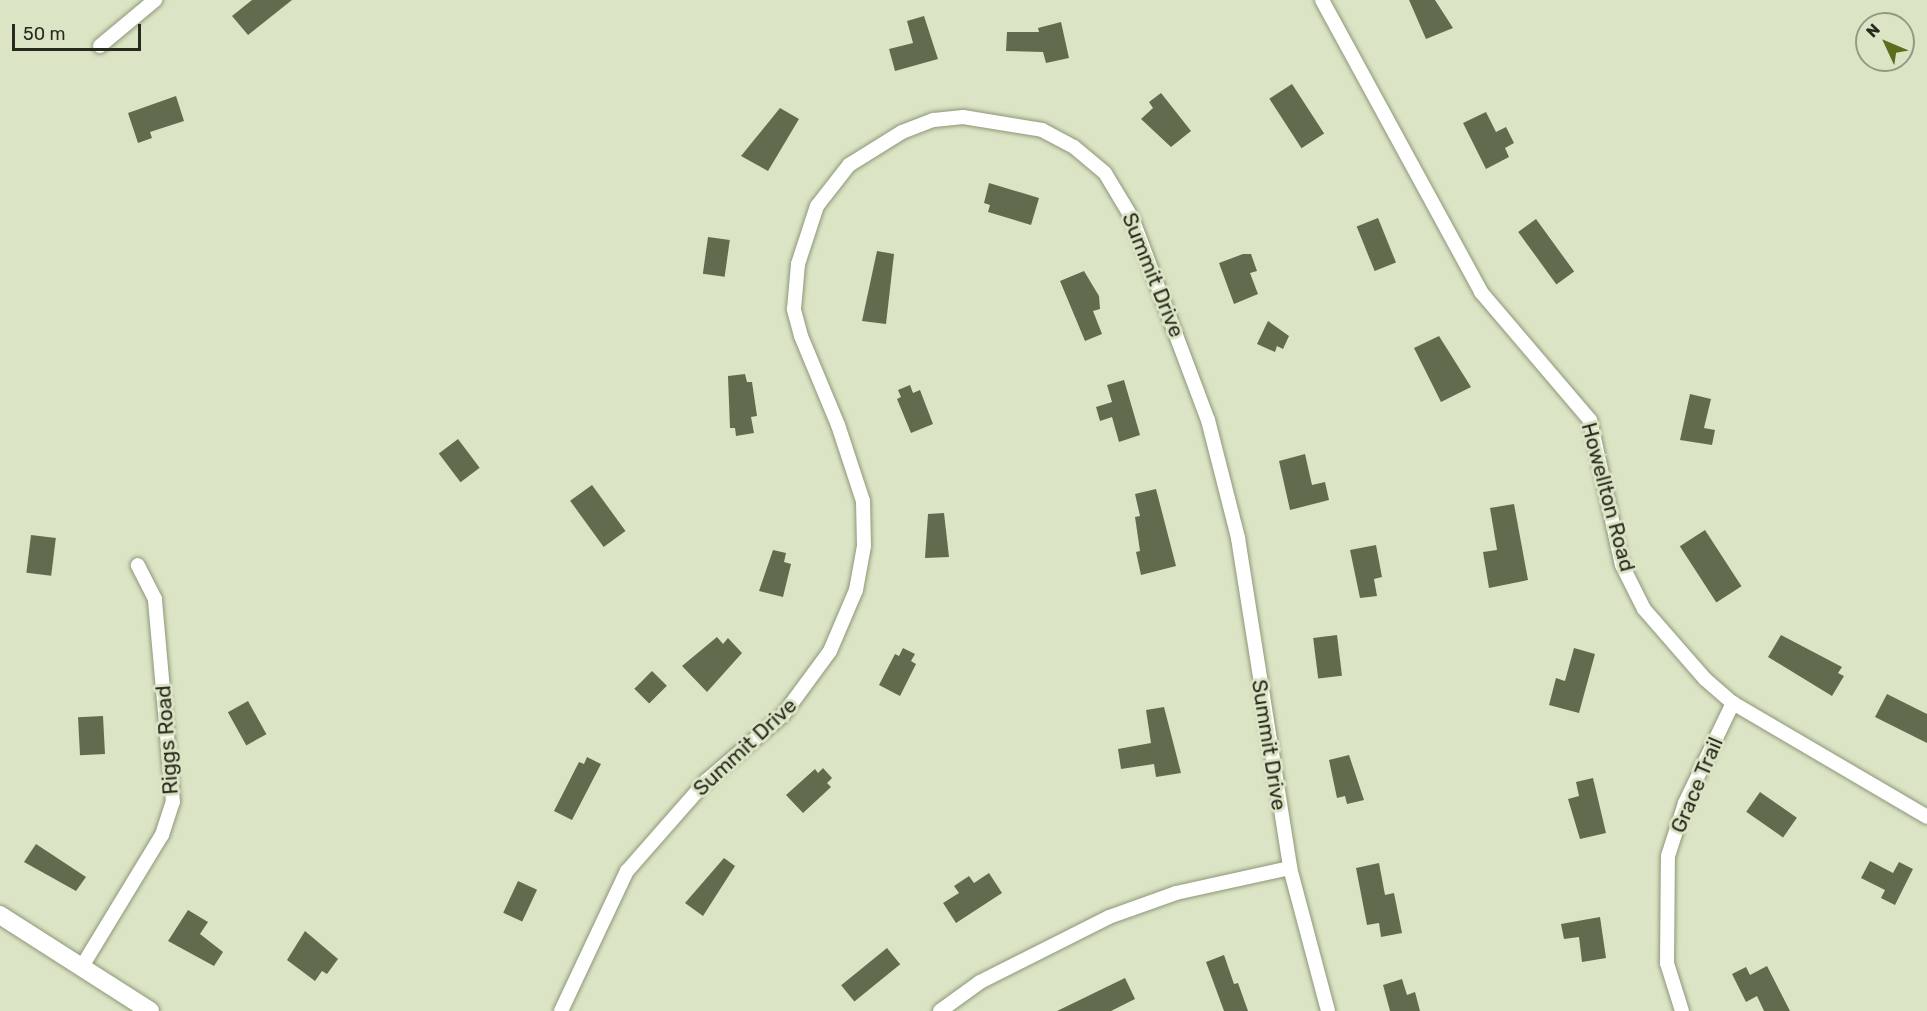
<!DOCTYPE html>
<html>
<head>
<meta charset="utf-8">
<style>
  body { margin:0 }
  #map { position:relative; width:1927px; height:1011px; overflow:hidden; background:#dbe5c5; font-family:Rubik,sans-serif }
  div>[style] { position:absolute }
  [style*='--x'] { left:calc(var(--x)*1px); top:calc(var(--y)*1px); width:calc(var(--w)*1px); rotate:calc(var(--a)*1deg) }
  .building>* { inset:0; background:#636b4f; transform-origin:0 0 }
  .roads { filter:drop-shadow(0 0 2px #8e9779) drop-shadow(0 0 2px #8e9779) }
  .minor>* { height:14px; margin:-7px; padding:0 7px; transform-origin:7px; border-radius:7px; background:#fff }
  .tertiary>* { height:18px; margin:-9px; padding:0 9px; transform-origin:9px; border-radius:9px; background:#fff }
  span { translate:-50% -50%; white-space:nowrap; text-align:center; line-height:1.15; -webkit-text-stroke:6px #dbe5c5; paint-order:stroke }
  .street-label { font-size:21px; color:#26291d }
  .north { position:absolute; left:1855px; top:12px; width:60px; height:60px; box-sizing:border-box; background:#dbe5c5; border:2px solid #939a82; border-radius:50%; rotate:314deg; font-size:16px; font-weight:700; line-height:24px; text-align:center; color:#26291d }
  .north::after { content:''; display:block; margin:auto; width:21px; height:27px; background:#5c6e1c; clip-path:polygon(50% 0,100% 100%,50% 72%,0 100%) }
  .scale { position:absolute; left:12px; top:24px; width:129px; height:27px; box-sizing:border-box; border:3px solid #26291d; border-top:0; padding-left:8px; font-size:18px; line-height:21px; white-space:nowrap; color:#26291d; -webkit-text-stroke:4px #dbe5c5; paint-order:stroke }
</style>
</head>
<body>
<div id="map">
  <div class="building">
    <div style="clip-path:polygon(252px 0,292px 0,248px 35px,232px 16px)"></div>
    <div style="clip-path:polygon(1409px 0,1435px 0,1453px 28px,1426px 39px)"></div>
    <div style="clip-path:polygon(924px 16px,938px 59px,895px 71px,889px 49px,913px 43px,907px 21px)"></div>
    <div style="clip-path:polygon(1061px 22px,1069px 58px,1046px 63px,1043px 52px,1006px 51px,1007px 32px,1039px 32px,1038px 28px)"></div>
    <div style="left:1292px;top:84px;width:59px;height:27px;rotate:57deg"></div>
    <div style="clip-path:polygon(1161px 93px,1191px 131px,1171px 147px,1141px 119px,1153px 108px,1149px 102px)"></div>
    <div style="clip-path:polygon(176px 96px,184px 121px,150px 132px,152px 138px,138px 143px,128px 113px)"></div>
    <div style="clip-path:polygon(780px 108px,799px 119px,768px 171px,741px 156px)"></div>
    <div style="clip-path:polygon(1486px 112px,1496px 132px,1506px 127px,1514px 143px,1505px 148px,1509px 157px,1486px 169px,1463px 123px)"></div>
    <div style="clip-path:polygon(989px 183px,1039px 198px,1031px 225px,988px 212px,990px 205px,984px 203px)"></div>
    <div style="left:1378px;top:218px;width:48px;height:23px;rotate:68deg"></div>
    <div style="left:1536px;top:219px;width:65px;height:22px;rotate:54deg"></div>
    <div style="left:708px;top:237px;width:22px;height:37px;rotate:8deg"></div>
    <div style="clip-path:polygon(877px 251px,894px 254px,886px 324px,862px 321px)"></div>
    <div style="clip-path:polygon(1243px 254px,1251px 254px,1257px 271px,1250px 273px,1258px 294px,1234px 304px,1219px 263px)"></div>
    <div style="clip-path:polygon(1084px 271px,1099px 296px,1100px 309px,1093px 311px,1102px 334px,1085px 341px,1060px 281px)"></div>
    <div style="clip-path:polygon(1268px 321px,1289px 336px,1283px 349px,1277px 346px,1275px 352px,1257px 344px)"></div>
    <div style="clip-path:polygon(1439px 336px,1471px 387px,1441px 402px,1414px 348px)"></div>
    <div style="clip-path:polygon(745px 374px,747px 382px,752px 382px,757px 416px,751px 417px,754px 433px,736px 436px,735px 428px,730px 428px,728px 376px)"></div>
    <div style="clip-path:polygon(1124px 380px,1140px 435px,1119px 442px,1112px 417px,1100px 421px,1096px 407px,1112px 402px,1107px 385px)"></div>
    <div style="clip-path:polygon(910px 385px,913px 393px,920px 390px,933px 424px,911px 433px,897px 399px,901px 397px,898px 390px)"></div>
    <div style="clip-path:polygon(1690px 394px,1711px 399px,1704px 428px,1715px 430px,1712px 445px,1680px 440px)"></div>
    <div style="left:458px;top:439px;width:36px;height:24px;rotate:53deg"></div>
    <div style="clip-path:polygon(1305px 454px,1312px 485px,1325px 482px,1329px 500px,1290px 510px,1279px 461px)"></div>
    <div style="left:592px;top:485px;width:57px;height:27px;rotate:54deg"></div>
    <div style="clip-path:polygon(1156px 489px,1176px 566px,1141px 575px,1136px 552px,1140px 551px,1135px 517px,1140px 516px,1135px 494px)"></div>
    <div style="clip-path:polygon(1514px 504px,1528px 580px,1489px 588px,1483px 552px,1497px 550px,1490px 508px)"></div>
    <div style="clip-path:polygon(944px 513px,949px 557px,925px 558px,928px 514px)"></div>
    <div style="left:1705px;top:530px;width:67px;height:30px;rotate:57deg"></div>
    <div style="left:31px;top:535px;width:25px;height:38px;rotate:7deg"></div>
    <div style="clip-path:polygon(1376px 545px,1382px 577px,1374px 579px,1377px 596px,1360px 598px,1350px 550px)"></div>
    <div style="clip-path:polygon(773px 550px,786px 553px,784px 562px,791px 564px,783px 597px,759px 591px)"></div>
    <div style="left:1337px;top:635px;width:41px;height:24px;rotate:83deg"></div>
    <div style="clip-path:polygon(1781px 635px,1842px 667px,1838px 673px,1844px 676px,1832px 696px,1768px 657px)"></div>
    <div style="clip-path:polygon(717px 637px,723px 644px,728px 638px,742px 653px,707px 692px,682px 666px)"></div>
    <div style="clip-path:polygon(903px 648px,915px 654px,911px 661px,916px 664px,900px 696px,879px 685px,895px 654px,899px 656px)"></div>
    <div style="clip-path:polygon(1574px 648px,1595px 654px,1579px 713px,1549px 705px,1556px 678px,1565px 681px)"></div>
    <div style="left:652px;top:671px;width:21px;height:25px;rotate:45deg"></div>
    <div style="clip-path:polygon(1887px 694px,1927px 714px,1927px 743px,1875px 717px)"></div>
    <div style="left:248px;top:701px;width:38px;height:23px;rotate:61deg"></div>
    <div style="clip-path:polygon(1164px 707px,1181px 773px,1156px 777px,1154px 764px,1121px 769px,1118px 749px,1151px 743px,1146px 710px)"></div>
    <div style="left:103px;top:716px;width:38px;height:25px;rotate:87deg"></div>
    <div style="clip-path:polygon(1349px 755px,1364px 800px,1347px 804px,1345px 796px,1337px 798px,1329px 760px)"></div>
    <div style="clip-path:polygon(587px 757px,601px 764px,572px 820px,554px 811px,579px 762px,584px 764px)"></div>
    <div style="clip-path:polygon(823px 768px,832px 778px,827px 783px,831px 787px,803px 813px,786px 795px,815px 769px,818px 773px)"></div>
    <div style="clip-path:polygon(1593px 778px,1606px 833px,1580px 839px,1568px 799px,1579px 796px,1576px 782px)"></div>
    <div style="left:1760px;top:792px;width:45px;height:24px;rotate:35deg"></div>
    <div style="clip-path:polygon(36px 844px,86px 877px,76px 891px,24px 862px)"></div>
    <div style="clip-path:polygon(724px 858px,735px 866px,703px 916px,685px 903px)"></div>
    <div style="clip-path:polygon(1870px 861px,1893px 873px,1899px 862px,1913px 869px,1895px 905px,1881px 898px,1885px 890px,1861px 878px)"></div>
    <div style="clip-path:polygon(1379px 863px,1385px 895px,1394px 893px,1402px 933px,1381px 937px,1379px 923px,1367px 925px,1356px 868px)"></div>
    <div style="clip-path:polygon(989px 873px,1002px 893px,956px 923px,943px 903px,959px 893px,954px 886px,969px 876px,974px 883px)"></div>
    <div style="left:518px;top:881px;width:21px;height:35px;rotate:25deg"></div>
    <div style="clip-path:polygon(188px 910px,208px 922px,200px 934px,223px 952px,214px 966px,168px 941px)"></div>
    <div style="clip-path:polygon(1600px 917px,1606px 958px,1582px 962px,1579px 937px,1564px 939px,1561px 924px)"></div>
    <div style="clip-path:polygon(305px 931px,338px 959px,327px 974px,322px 971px,315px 981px,287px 960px)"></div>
    <div style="left:887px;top:948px;width:21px;height:59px;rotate:51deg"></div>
    <div style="clip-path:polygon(1224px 955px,1234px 984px,1238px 983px,1248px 1011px,1224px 1011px,1206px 962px)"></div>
    <div style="clip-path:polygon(1767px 966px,1790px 1011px,1764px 1011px,1757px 996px,1746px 1002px,1732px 974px,1746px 967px,1750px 975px)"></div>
    <div style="clip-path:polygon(1125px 978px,1135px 999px,1111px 1011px,1057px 1011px)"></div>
    <div style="clip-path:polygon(1402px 979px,1407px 995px,1415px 992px,1420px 1011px,1390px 1011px,1383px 985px)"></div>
  </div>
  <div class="roads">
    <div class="minor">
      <div style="--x:1322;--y:0;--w:332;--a:61.4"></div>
      <div style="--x:1481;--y:292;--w:168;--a:49.6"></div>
      <div style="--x:1590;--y:420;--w:148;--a:77.6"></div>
      <div style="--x:1622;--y:565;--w:49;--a:63.4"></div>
      <div style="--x:1644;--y:609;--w:93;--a:48.9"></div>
      <div style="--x:1705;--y:679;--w:37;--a:41"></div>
      <div style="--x:1733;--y:703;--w:225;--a:30.4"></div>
      <div style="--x:100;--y:46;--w:72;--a:-39.9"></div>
      <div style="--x:81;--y:968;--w:156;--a:-58.7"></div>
      <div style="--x:162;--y:835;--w:35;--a:-72"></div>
      <div style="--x:173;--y:802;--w:204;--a:-95.1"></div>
      <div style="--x:155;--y:599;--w:38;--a:-117"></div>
      <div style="--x:561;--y:1011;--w:155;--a:-64.8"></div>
      <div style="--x:627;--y:871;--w:120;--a:-48.7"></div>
      <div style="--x:706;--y:781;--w:101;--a:-40.6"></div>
      <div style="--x:783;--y:715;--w:79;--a:-53.7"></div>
      <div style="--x:830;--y:651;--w:66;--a:-66.9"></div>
      <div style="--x:856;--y:590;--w:45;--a:-79.7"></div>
      <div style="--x:864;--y:546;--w:45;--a:-91.3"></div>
      <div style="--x:863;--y:501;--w:80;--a:-108.2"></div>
      <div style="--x:838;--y:425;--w:96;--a:-112.6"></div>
      <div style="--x:801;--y:336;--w:28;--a:-105"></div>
      <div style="--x:794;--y:309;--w:45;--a:-84.9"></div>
      <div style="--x:798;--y:264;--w:61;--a:-71.9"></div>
      <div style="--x:817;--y:206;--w:52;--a:-52"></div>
      <div style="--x:849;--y:165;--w:62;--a:-31.9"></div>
      <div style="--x:902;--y:132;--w:34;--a:-21"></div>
      <div style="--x:934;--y:120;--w:29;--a:-6"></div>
      <div style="--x:963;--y:117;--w:80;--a:9.3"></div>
      <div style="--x:1042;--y:130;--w:36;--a:28"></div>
      <div style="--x:1074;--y:147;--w:40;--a:40"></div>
      <div style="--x:1105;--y:173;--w:52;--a:59"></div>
      <div style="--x:1132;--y:218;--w:216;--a:69.4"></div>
      <div style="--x:1208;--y:420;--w:122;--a:75.7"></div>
      <div style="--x:1238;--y:538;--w:334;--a:81"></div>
      <div style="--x:1290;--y:868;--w:148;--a:75.1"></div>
      <div style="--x:940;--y:1011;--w:49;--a:-35.9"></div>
      <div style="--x:980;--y:982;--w:144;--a:-26.7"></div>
      <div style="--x:1109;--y:917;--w:71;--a:-19.7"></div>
      <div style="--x:1176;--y:893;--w:117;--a:-12.4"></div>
      <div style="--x:1682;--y:1011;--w:50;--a:-107.4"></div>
      <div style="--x:1667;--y:963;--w:107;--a:-89.5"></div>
      <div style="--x:1668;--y:856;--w:56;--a:-72.2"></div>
      <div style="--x:1685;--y:803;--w:111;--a:-64.4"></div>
    </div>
    <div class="tertiary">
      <div style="--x:0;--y:915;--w:178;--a:32.6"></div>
    </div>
  </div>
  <div class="street-label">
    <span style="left:1153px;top:275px;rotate:68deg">Summit Drive</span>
    <span style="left:1608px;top:497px;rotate:75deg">Howellton Road</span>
    <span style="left:167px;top:740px;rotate:-94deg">Riggs Road</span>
    <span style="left:1269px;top:745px;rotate:81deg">Summit Drive</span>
    <span style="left:745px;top:747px;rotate:-43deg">Summit Drive</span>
    <span style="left:1697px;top:785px;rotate:-67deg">Grace Trail</span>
  </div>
  <div class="north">N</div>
  <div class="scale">50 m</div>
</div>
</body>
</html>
